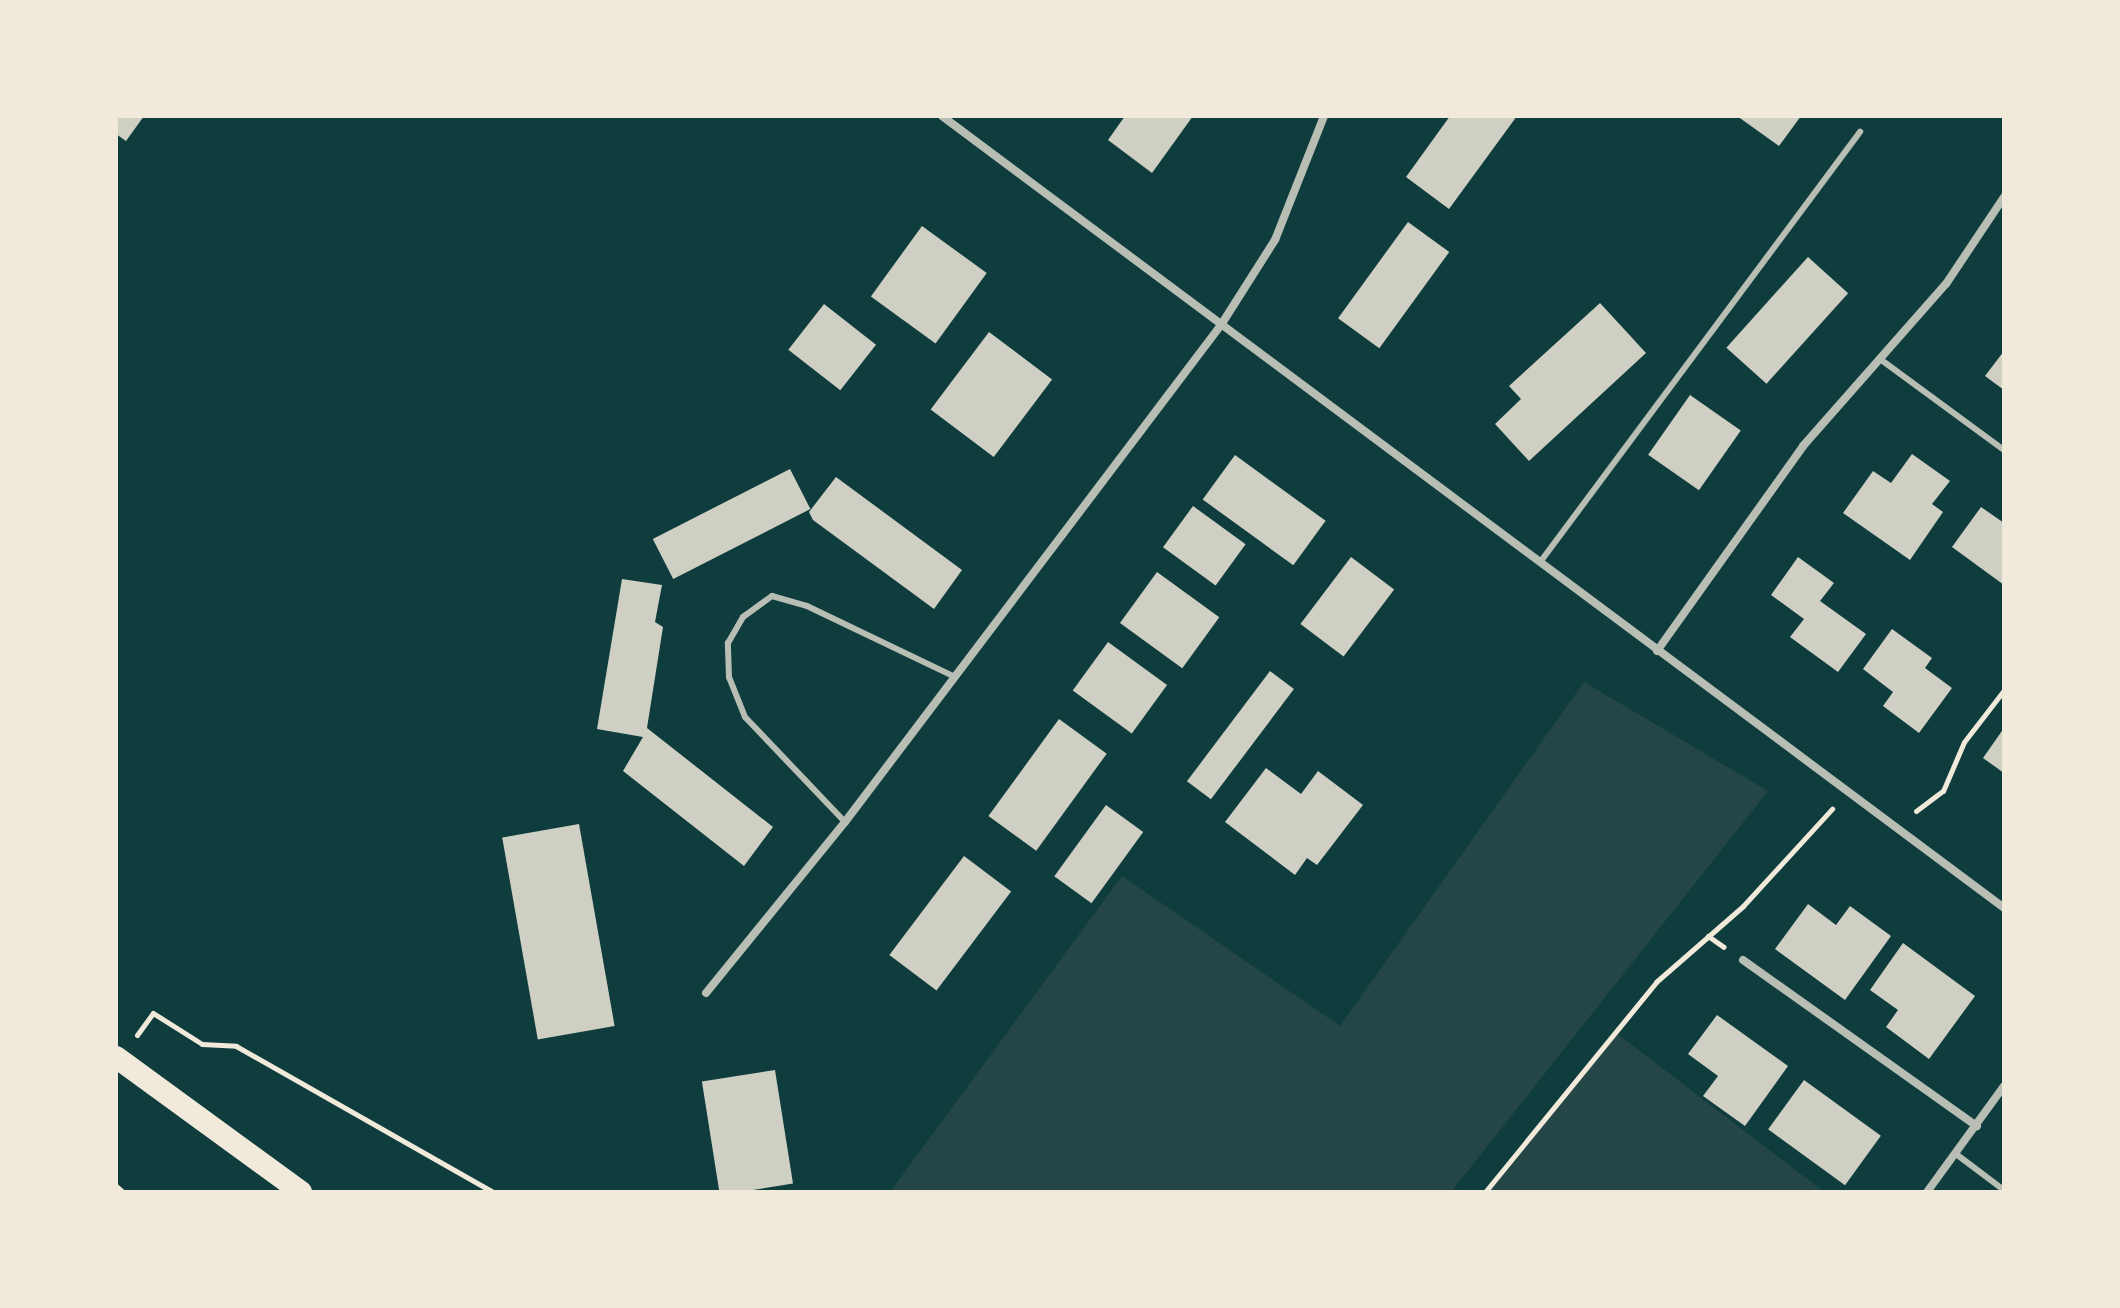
<!DOCTYPE html>
<html>
<head>
<meta charset="utf-8">
<style>
  body { margin:0 }
  #map { position:relative; width:2120px; height:1308px; overflow:hidden; background:#0f3d3e; font-family:"Golos Text",sans-serif }
  div>[style] { position:absolute }
  [style*='--x'] { left:calc(var(--x)*1px); top:calc(var(--y)*1px); width:calc(var(--w)*1px); rotate:calc(var(--a)*1deg) }
  .green>* { inset:0; background:#244646 }
  .building>* { inset:0; background:#cfcfc3; transform-origin:0 0 }
  .path>* { height:5px; margin:-2.5px; padding:0 2.5px; transform-origin:2.5px; border-radius:2.5px; background:#f1e9da }
  .service>* { height:6px; margin:-3px; padding:0 3px; transform-origin:3px; border-radius:3px; background:#b8beb3 }
  .minor>* { height:8px; margin:-4px; padding:0 4px; transform-origin:4px; border-radius:4px; background:#b8beb3 }
  .trunk>* { height:22px; margin:-11px; padding:0 11px; transform-origin:11px; border-radius:11px; background:#f1e9da }
  span { translate:-50% -50%; white-space:nowrap; text-align:center; line-height:1.15; -webkit-text-stroke:7px #f1e9da; paint-order:stroke }
  .frame { position:absolute; inset:0; border:118px solid #f1e9da; pointer-events:none }
</style>
</head>
<body>
<div id="map">
  <div class="green">
    <div style="clip-path:polygon(1584px 682px,1768px 791px,1451px 1192px,890px 1192px,1122px 876px,1340px 1026px)"></div>
    <div style="clip-path:polygon(1615px 1032px,1824px 1192px,1485px 1192px)"></div>
  </div>
  <div class="building">
    <div style="clip-path:polygon(116px 116px,144px 116px,126px 141px,116px 134px)"></div>
    <div style="clip-path:polygon(1125px 116px,1193px 116px,1152px 173px,1108px 140px)"></div>
    <div style="clip-path:polygon(1450px 116px,1517px 116px,1449px 209px,1406px 177px)"></div>
    <div style="clip-path:polygon(1737px 116px,1801px 116px,1779px 146px)"></div>
    <div style="left:1408px;top:222px;width:51px;height:119px;rotate:36deg"></div>
    <div style="left:922px;top:226px;width:80px;height:87px;rotate:36deg"></div>
    <div style="left:1808px;top:257px;width:54px;height:122px;rotate:42deg"></div>
    <div style="clip-path:polygon(1600px 303px,1646px 353px,1529px 461px,1495px 424px,1521px 399px,1509px 386px)"></div>
    <div style="left:824px;top:304px;width:66px;height:58px;rotate:38deg"></div>
    <div style="left:989px;top:332px;width:79px;height:97px;rotate:37deg"></div>
    <div style="clip-path:polygon(2004px 351px,2004px 390px,1985px 376px)"></div>
    <div style="left:1690px;top:395px;width:62px;height:73px;rotate:35deg"></div>
    <div style="clip-path:polygon(1912px 454px,1950px 481px,1932px 504px,1943px 512px,1910px 560px,1843px 513px,1873px 471px,1891px 483px)"></div>
    <div style="left:1235px;top:455px;width:112px;height:55px;rotate:36deg"></div>
    <div style="left:790px;top:469px;width:45px;height:154px;rotate:63deg"></div>
    <div style="clip-path:polygon(836px 477px,962px 570px,934px 609px,813px 520px,809px 512px)"></div>
    <div style="left:1193px;top:506px;width:65px;height:51px;rotate:36deg"></div>
    <div style="clip-path:polygon(1981px 507px,2004px 523px,2004px 585px,1952px 547px)"></div>
    <div style="left:1351px;top:557px;width:54px;height:84px;rotate:37deg"></div>
    <div style="clip-path:polygon(1798px 557px,1834px 583px,1820px 601px,1866px 634px,1838px 672px,1790px 637px,1804px 619px,1771px 595px)"></div>
    <div style="left:1157px;top:572px;width:77px;height:63px;rotate:36deg"></div>
    <div style="clip-path:polygon(622px 579px,662px 585px,655px 622px,663px 627px,647px 728px,773px 827px,744px 866px,623px 771px,643px 737px,597px 729px)"></div>
    <div style="clip-path:polygon(1892px 629px,1932px 658px,1925px 668px,1952px 688px,1919px 733px,1883px 706px,1893px 692px,1863px 669px)"></div>
    <div style="left:1108px;top:642px;width:73px;height:60px;rotate:36deg"></div>
    <div style="left:1270px;top:671px;width:30px;height:138px;rotate:37deg"></div>
    <div style="left:1059px;top:719px;width:59px;height:120px;rotate:36deg"></div>
    <div style="clip-path:polygon(2004px 728px,2004px 773px,1983px 758px)"></div>
    <div style="clip-path:polygon(1266px 768px,1301px 794px,1318px 771px,1363px 805px,1317px 865px,1307px 858px,1295px 875px,1225px 822px)"></div>
    <div style="left:1106px;top:805px;width:46px;height:88px;rotate:36deg"></div>
    <div style="left:579px;top:824px;width:205px;height:78px;rotate:80deg"></div>
    <div style="left:964px;top:856px;width:59px;height:124px;rotate:37deg"></div>
    <div style="clip-path:polygon(1808px 904px,1836px 925px,1850px 906px,1891px 936px,1845px 1000px,1775px 949px)"></div>
    <div style="clip-path:polygon(1903px 943px,1975px 996px,1929px 1059px,1886px 1027px,1898px 1010px,1870px 990px)"></div>
    <div style="clip-path:polygon(1717px 1015px,1788px 1066px,1745px 1126px,1703px 1096px,1718px 1076px,1688px 1054px)"></div>
    <div style="left:775px;top:1070px;width:115px;height:74px;rotate:81deg"></div>
    <div style="left:1804px;top:1080px;width:95px;height:61px;rotate:36deg"></div>
  </div>
  <div class="path">
    <div style="--x:1916;--y:811;--w:34;--a:-37"></div>
    <div style="--x:1943;--y:791;--w:53;--a:-66.8"></div>
    <div style="--x:1964;--y:742;--w:66;--a:-52.4"></div>
    <div style="--x:1708;--y:936;--w:19;--a:35"></div>
    <div style="--x:137;--y:1035;--w:27;--a:-54"></div>
    <div style="--x:153;--y:1013;--w:58;--a:32.3"></div>
    <div style="--x:202;--y:1044;--w:34;--a:3"></div>
    <div style="--x:236;--y:1046;--w:296;--a:29.6"></div>
    <div style="--x:116;--y:1186;--w:9;--a:41"></div>
    <div style="--x:1485;--y:1192;--w:271;--a:-50.8"></div>
    <div style="--x:1656;--y:982;--w:116;--a:-41.1"></div>
    <div style="--x:1743;--y:906;--w:132;--a:-47.5"></div>
  </div>
  <div class="service">
    <div style="--x:1880;--y:359;--w:154;--a:36.3"></div>
    <div style="--x:1541;--y:561;--w:535;--a:-53.37"></div>
    <div style="--x:845;--y:822;--w:145;--a:-133.6"></div>
    <div style="--x:745;--y:717;--w:43;--a:-111.8"></div>
    <div style="--x:729;--y:677;--w:34;--a:-92"></div>
    <div style="--x:728;--y:643;--w:30;--a:-60"></div>
    <div style="--x:743;--y:617;--w:36;--a:-36"></div>
    <div style="--x:772;--y:596;--w:36;--a:16"></div>
    <div style="--x:807;--y:606;--w:164;--a:25.6"></div>
    <div style="--x:1956;--y:1154;--w:60;--a:36.9"></div>
  </div>
  <div class="minor">
    <div style="--x:942;--y:116;--w:1325;--a:36.71"></div>
    <div style="--x:1657;--y:651;--w:252;--a:-54.5"></div>
    <div style="--x:1803;--y:446;--w:216;--a:-48.6"></div>
    <div style="--x:1946;--y:284;--w:105;--a:-56.3"></div>
    <div style="--x:1743;--y:960;--w:287;--a:35.4"></div>
    <div style="--x:706;--y:993;--w:220;--a:-50.9"></div>
    <div style="--x:845;--y:822;--w:623;--a:-52.89"></div>
    <div style="--x:1221;--y:325;--w:101;--a:-57.6"></div>
    <div style="--x:1275;--y:240;--w:133;--a:-68.4"></div>
    <div style="--x:1927;--y:1192;--w:131;--a:-54"></div>
  </div>
  <div class="trunk">
    <div style="--x:116;--y:1057;--w:229;--a:36.1"></div>
  </div>
  <div class="frame"></div>
</div>
</body>
</html>
